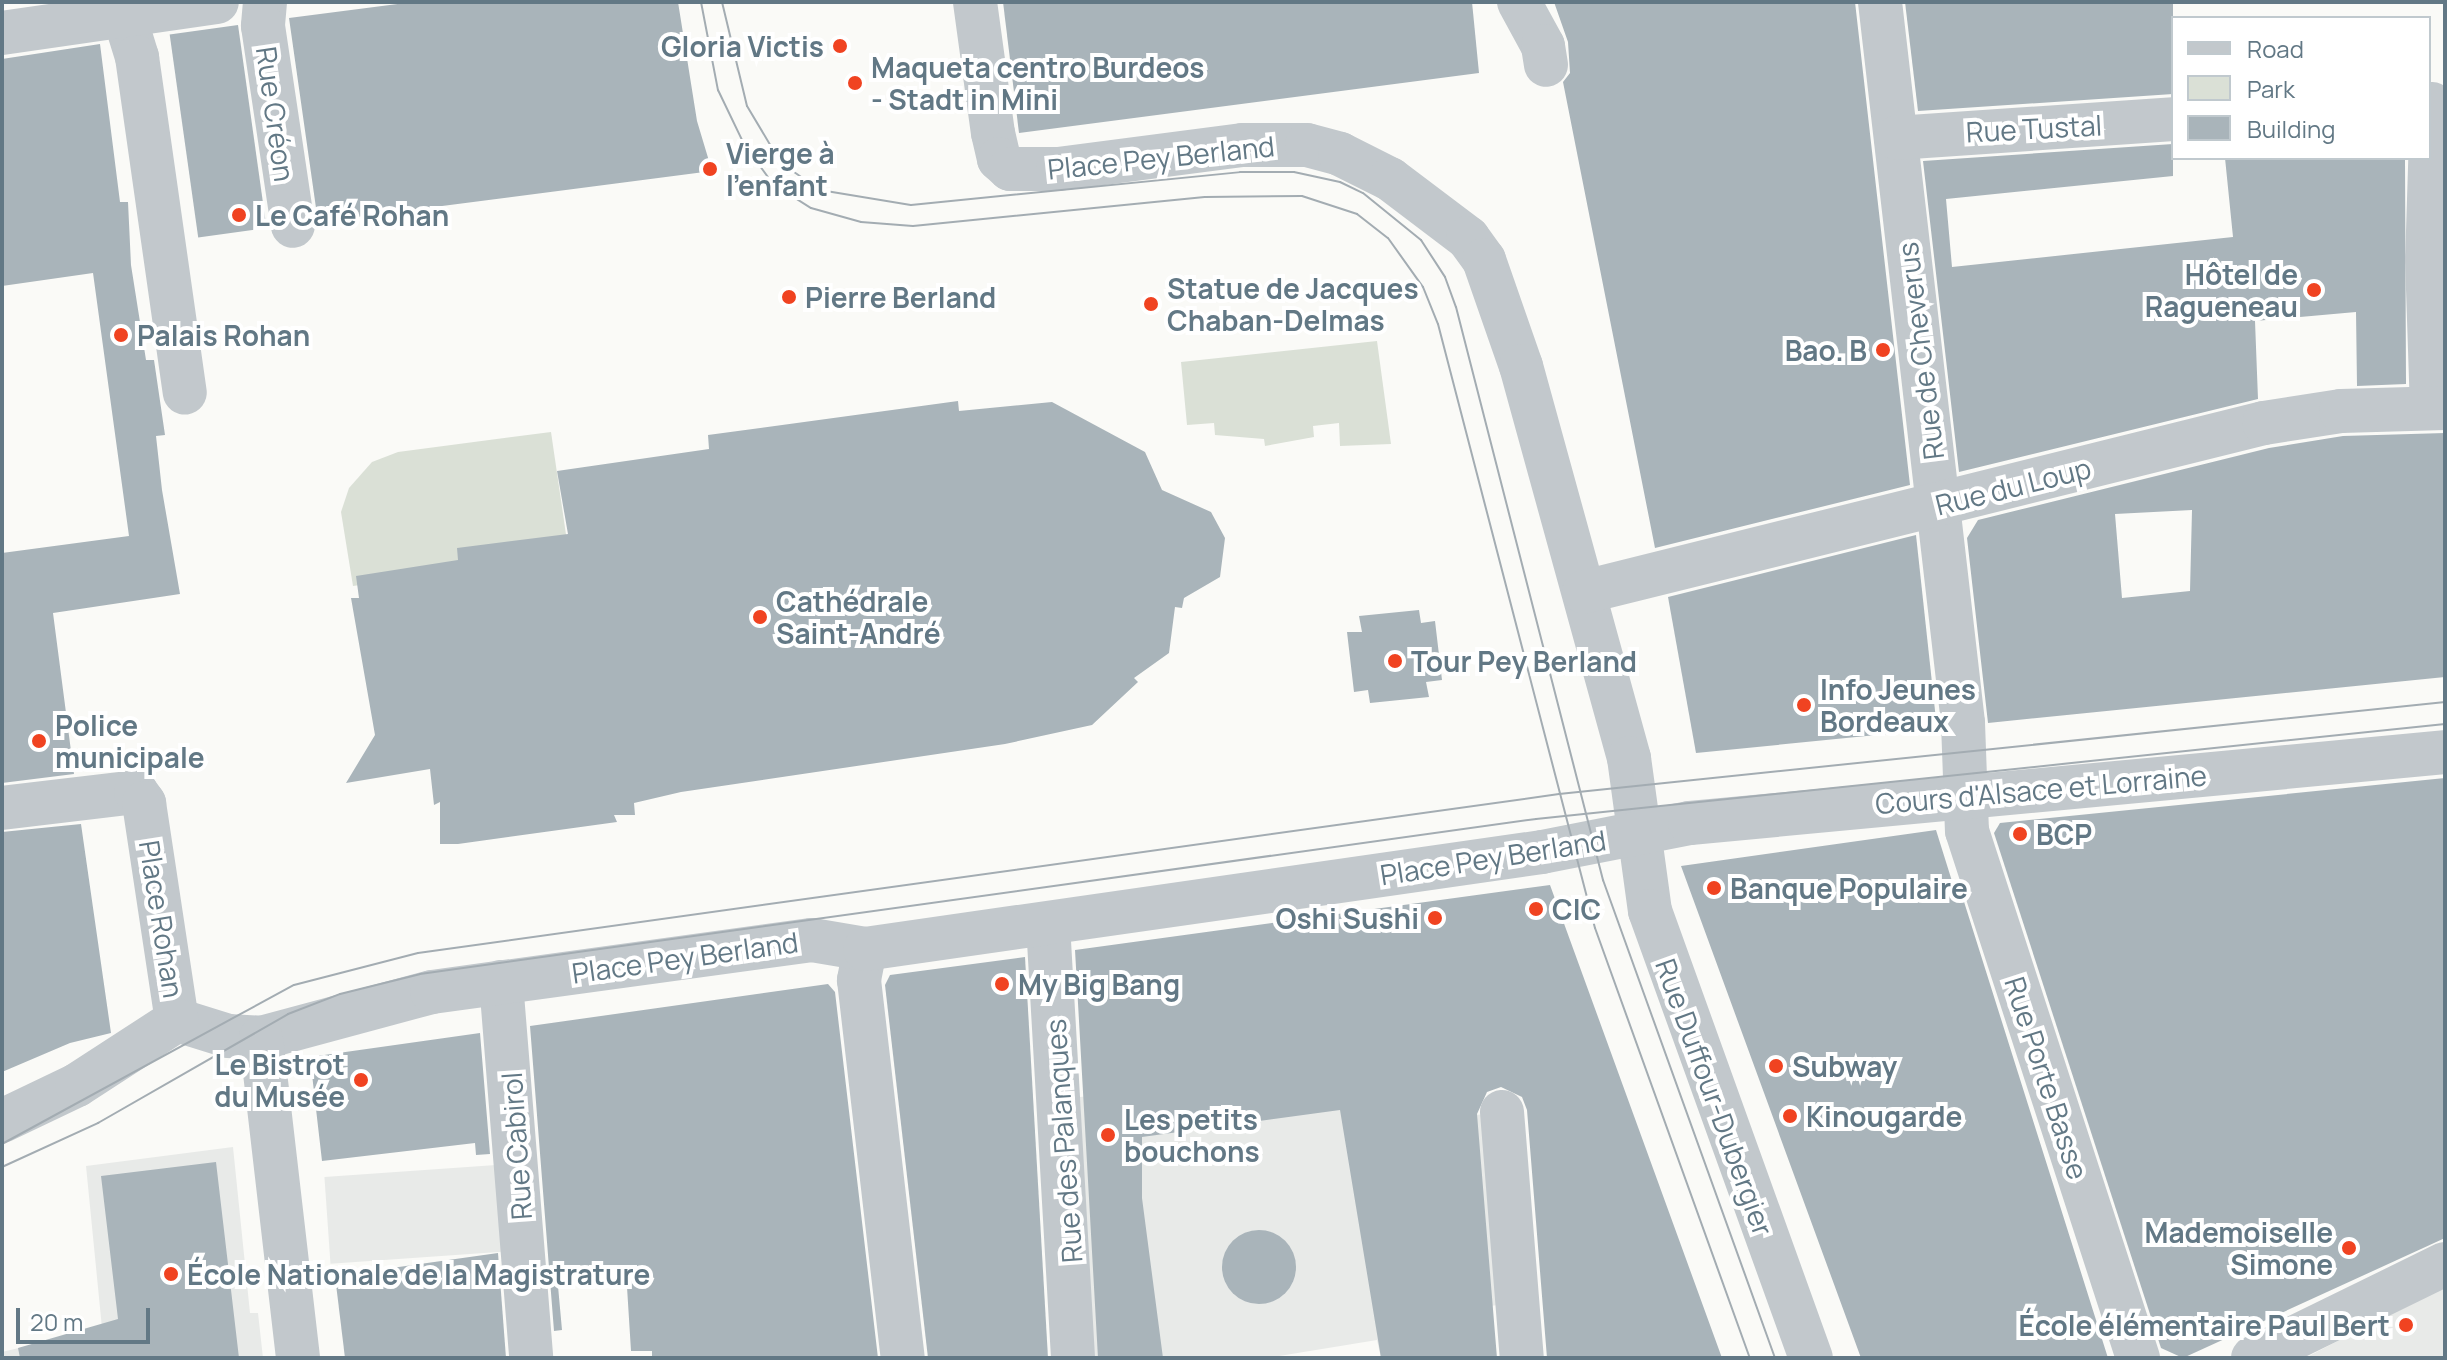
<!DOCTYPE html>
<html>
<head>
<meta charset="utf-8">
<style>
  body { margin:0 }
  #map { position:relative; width:2447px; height:1360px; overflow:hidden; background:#fafaf7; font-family:Manrope,sans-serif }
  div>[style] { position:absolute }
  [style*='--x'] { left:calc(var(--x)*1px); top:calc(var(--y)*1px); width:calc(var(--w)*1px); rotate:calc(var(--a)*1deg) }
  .built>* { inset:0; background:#e8eae8; transform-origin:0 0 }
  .green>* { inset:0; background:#dae0d6 }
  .building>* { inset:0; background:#a9b4ba; transform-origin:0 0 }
  .round { border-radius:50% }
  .minor>* { height:44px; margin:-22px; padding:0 22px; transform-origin:22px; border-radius:22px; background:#c2c8cc }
  .tram>* { height:2px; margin:-1px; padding:0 1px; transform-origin:1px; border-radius:1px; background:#a3acb2 }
  .dots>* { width:22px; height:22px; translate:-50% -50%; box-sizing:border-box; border:4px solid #fff; border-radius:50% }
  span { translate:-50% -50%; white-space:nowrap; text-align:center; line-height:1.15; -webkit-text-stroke:8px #fff; paint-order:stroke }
  .poi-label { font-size:28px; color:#627885; font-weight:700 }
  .right { translate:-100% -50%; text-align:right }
  .left { translate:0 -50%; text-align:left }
  .street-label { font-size:28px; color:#627885 }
  .frame { position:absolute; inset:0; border:4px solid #627885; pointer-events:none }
  .legend { position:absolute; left:2171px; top:16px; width:260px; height:144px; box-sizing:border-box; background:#fff; border:2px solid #c0c9ce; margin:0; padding:10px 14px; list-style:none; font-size:24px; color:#627885 }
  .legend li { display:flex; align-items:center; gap:16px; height:40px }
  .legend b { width:40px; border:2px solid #c0c9ce }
  .scale { position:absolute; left:16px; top:1308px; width:134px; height:36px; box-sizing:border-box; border:4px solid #627885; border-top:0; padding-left:10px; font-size:24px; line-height:28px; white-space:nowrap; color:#627885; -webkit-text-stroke:6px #fff; paint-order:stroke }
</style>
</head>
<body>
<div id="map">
  <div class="built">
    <div style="clip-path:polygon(1130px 1092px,1484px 1115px,1499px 1305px,1402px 1315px,1385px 1358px,1381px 1358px,1377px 1340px,1267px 1358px,1090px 1358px,1080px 1097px)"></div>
    <div style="clip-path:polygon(233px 1147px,250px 1313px,258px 1313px,263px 1358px,2px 1358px,2px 1352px,102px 1328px,86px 1166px)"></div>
    <div style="left:496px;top:1165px;width:87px;height:172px;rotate:86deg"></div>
    <div style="clip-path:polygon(2445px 1286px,2445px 1358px,2305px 1358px,2430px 1293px)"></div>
  </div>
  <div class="green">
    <div style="clip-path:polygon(1377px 341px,1391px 444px,1340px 446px,1339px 423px,1313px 426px,1314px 437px,1265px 446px,1264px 439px,1215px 435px,1214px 423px,1187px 425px,1181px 362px)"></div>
    <div style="clip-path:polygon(551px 432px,569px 555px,353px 586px,341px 512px,349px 488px,372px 462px,398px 452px)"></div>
  </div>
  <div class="building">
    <div style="clip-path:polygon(413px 2px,678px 2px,697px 121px,712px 171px,318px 222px,289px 18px)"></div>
    <div style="clip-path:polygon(1003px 2px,1472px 2px,1479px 73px,1019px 133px)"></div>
    <div style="clip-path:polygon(1554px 2px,1855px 2px,1910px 485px,1655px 548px,1563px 82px,1570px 73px,1568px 42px)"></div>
    <div style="clip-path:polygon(1905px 2px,2173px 2px,2173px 94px,1918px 111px)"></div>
    <div style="left:238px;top:25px;width:205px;height:69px;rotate:82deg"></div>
    <div style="clip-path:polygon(100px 44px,120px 202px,128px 202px,131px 265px,146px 360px,154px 360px,165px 435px,156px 436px,162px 490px,180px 594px,53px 613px,74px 774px,2px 783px,2px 553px,129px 536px,93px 273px,2px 286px,2px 59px)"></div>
    <div style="clip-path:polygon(2173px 144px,2173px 176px,1946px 199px,1952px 267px,2233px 237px,2225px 158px,2405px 158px,2406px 384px,2357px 386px,2356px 312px,2255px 321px,2258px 399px,1959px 472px,1923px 161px)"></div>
    <div style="clip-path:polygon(958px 401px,959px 411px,1052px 402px,1145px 452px,1162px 490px,1211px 512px,1225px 538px,1220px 577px,1184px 598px,1182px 608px,1175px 607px,1169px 653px,1134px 678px,1138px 682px,1092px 725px,1005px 744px,681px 792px,634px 803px,635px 815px,614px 815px,617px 822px,458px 844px,440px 844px,440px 802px,434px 805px,430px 769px,346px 783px,375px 735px,351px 598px,359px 598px,356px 576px,458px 560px,457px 548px,568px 534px,557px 471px,709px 449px,708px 435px)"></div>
    <div style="clip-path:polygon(evenodd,2445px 433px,2445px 677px,1988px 723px,1967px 538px,1978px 520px,2269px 448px,2343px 436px,2445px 433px,2192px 510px,2190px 591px,2122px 598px,2115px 514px,2192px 510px)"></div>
    <div style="clip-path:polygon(1916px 535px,1937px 729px,1696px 753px,1668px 597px)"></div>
    <div style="clip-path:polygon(1419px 610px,1421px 623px,1435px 621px,1442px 680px,1426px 682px,1429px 697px,1370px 703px,1368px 690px,1354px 692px,1347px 632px,1362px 632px,1359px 616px)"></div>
    <div style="clip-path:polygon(2445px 778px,2445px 1238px,2183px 1358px,2161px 1348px,1994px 833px,2000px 823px)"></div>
    <div style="clip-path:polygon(81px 824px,111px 1033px,70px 1043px,2px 1072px,2px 832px)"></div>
    <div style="clip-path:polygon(1936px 830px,1956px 894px,1960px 889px,2108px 1358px,1861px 1358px,1681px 866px)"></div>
    <div style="clip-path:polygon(1550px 885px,1722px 1358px,1547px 1358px,1527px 1110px,1522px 1097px,1501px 1087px,1487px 1092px,1477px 1114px,1497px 1358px,1381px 1358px,1340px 1110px,1142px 1137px,1142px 1198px,1163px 1358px,1098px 1358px,1075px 950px)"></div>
    <div style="clip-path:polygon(1025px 957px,1048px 1358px,928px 1358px,885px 985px,890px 975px)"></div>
    <div style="clip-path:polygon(828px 984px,835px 992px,878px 1358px,652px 1358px,652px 1351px,631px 1351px,626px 1271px,557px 1275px,562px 1330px,554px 1331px,530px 1026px)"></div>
    <div style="clip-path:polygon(480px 1033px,490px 1154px,476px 1155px,475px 1143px,322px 1161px,310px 1057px)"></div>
    <div style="clip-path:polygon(216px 1162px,239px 1358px,20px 1358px,18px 1348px,118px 1319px,101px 1176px)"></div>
    <div class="round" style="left:1222px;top:1230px;width:74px;height:74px"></div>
    <div style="clip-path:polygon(498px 1253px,506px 1358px,345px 1358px,335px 1276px)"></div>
  </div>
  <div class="minor">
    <div style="--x:120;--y:2;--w:58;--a:72.8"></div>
    <div style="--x:137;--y:57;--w:339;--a:81.9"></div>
    <div style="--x:265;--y:2;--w:24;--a:95"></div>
    <div style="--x:263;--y:26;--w:202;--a:81.5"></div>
    <div style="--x:975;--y:2;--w:132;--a:82.2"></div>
    <div style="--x:993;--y:133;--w:27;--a:77"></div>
    <div style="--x:999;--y:159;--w:15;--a:42"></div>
    <div style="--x:1010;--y:169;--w:48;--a:0"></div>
    <div style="--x:1058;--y:169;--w:186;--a:-7.4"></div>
    <div style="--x:1242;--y:145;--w:65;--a:0"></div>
    <div style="--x:1307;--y:145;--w:34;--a:15"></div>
    <div style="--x:1340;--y:154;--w:56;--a:26.6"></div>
    <div style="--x:1390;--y:179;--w:98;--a:37.1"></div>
    <div style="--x:1468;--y:238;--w:27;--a:54"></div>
    <div style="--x:1484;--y:260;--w:112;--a:70.8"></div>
    <div style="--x:1521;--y:366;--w:407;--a:74.6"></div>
    <div style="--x:1629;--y:758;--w:154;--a:82.2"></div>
    <div style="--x:1650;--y:911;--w:475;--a:70.2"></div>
    <div style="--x:1519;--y:2;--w:50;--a:61.4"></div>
    <div style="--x:1543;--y:46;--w:19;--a:81"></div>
    <div style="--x:1880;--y:2;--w:726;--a:83.43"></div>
    <div style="--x:1963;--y:723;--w:108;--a:87.9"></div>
    <div style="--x:1967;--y:831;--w:554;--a:72.02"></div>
    <div style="--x:2;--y:33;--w:217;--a:-8.2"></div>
    <div style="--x:2432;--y:104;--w:155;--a:91.8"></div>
    <div style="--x:2427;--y:259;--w:149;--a:88.1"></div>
    <div style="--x:1896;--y:138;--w:278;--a:-3.9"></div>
    <div style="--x:1584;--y:592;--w:701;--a:-13.96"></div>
    <div style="--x:2264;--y:423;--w:78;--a:-8.9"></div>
    <div style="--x:2341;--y:411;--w:104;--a:-1.7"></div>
    <div style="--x:2;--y:808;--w:135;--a:-6.8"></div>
    <div style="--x:136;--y:792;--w:14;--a:54"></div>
    <div style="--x:144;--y:803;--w:219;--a:81.4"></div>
    <div style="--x:1048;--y:924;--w:435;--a:86.7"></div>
    <div style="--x:865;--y:949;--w:32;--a:101"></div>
    <div style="--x:859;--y:980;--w:381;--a:83.4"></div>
    <div style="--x:501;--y:982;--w:377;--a:85.4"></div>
    <div style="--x:177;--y:1020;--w:53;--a:17.4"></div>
    <div style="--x:228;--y:1036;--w:33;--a:3"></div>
    <div style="--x:261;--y:1038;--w:177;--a:-15.1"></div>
    <div style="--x:432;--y:992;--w:384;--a:-7.8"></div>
    <div style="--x:812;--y:940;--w:54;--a:9.6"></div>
    <div style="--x:865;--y:949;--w:684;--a:-8.15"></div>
    <div style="--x:1542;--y:852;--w:151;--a:-11.1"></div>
    <div style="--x:1690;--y:823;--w:758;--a:-5.37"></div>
    <div style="--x:261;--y:1038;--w:322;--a:83.4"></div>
    <div style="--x:1502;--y:1112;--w:247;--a:85.4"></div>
    <div style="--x:2;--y:1121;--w:83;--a:-25.6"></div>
    <div style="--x:77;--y:1085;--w:119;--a:-33"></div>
    <div style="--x:2253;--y:1358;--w:214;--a:-26.1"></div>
  </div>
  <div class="tram">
    <div style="--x:701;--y:2;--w:90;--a:79.1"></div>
    <div style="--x:718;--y:90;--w:60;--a:64.3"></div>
    <div style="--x:744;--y:144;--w:49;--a:54.1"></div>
    <div style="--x:773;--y:184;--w:45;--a:32.3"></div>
    <div style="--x:811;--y:208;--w:52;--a:15.6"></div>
    <div style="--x:861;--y:222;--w:52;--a:4.4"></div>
    <div style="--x:913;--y:226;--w:293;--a:-5.7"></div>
    <div style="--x:1205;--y:197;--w:97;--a:-0.6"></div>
    <div style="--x:1302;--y:196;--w:58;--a:18.1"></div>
    <div style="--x:1357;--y:214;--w:39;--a:38"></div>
    <div style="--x:1388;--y:238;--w:60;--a:54.5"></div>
    <div style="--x:1423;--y:287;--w:40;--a:68"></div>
    <div style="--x:1438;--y:324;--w:624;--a:75.43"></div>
    <div style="--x:1595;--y:928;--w:457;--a:70.2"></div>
    <div style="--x:722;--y:2;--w:107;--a:76.5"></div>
    <div style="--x:747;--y:106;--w:66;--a:59.2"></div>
    <div style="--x:781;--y:163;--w:47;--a:34.7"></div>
    <div style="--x:820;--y:190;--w:92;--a:9.4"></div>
    <div style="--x:911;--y:205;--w:331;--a:-5.7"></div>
    <div style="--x:1240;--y:172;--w:54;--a:0"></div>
    <div style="--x:1294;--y:172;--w:47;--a:12.3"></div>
    <div style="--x:1340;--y:182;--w:25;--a:26"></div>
    <div style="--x:1363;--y:193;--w:75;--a:39"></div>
    <div style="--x:1421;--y:240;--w:44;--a:57"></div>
    <div style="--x:1445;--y:277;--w:32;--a:70"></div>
    <div style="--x:1456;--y:307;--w:592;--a:75.61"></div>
    <div style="--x:1603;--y:880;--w:508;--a:70.21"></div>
    <div style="--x:2;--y:1144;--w:332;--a:-28.6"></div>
    <div style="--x:294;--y:985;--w:128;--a:-14.5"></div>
    <div style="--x:418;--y:953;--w:1152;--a:-7.93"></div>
    <div style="--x:1559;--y:794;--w:891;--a:-5.93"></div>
    <div style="--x:2;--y:1167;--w:106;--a:-24.6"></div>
    <div style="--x:98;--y:1123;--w:219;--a:-29.8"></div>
    <div style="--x:288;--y:1014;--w:56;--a:-21"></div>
    <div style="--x:340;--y:994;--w:82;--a:-14"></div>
    <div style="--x:420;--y:974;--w:1127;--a:-7.91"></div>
    <div style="--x:1536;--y:819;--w:914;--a:-5.97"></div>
  </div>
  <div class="dots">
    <div style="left:840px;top:46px;background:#f04321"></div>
    <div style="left:855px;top:83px;background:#f04321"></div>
    <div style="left:710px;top:169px;background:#f04321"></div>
    <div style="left:239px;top:215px;background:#f04321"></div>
    <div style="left:2314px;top:290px;background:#f04321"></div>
    <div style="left:789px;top:297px;background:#f04321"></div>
    <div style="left:1151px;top:304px;background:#f04321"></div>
    <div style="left:121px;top:335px;background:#f04321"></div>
    <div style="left:1883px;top:350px;background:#f04321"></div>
    <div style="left:760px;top:617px;background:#f04321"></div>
    <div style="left:1395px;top:661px;background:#f04321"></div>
    <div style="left:1804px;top:705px;background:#f04321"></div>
    <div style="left:39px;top:741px;background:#f04321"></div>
    <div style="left:2020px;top:834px;background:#f04321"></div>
    <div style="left:1714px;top:888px;background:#f04321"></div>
    <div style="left:1536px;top:909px;background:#f04321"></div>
    <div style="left:1435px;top:918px;background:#f04321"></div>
    <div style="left:1002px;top:984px;background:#f04321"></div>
    <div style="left:1776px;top:1066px;background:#f04321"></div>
    <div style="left:361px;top:1080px;background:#f04321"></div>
    <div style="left:1790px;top:1116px;background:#f04321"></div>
    <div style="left:1108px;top:1135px;background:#f04321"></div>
    <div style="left:2349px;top:1248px;background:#f04321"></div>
    <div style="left:171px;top:1274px;background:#f04321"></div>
    <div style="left:2406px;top:1325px;background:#f04321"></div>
  </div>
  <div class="poi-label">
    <span class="right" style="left:824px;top:46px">Gloria Victis</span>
    <span class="left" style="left:871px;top:83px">Maqueta centro Burdeos<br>- Stadt in Mini</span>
    <span class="left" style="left:726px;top:169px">Vierge à<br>l'enfant</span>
    <span class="left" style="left:255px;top:215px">Le Café Rohan</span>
    <span class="right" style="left:2298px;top:290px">Hôtel de<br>Ragueneau</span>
    <span class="left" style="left:1167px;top:304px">Statue de Jacques<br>Chaban-Delmas</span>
    <span class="left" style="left:805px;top:297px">Pierre Berland</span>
    <span class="left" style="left:137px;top:335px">Palais Rohan</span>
    <span class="right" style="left:1867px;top:350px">Bao. B</span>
    <span class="left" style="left:776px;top:617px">Cathédrale<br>Saint-André</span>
    <span class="left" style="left:1411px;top:661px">Tour Pey Berland</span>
    <span class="left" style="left:1820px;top:705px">Info Jeunes<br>Bordeaux</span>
    <span class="left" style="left:55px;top:741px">Police<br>municipale</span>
    <span class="left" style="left:2036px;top:834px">BCP</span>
    <span class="left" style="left:1730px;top:888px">Banque Populaire</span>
    <span class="left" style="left:1552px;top:909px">CIC</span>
    <span class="right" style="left:1419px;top:918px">Oshi Sushi</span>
    <span class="left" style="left:1018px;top:984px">My Big Bang</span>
    <span class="right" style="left:345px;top:1080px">Le Bistrot<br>du Musée</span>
    <span class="left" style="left:1792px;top:1066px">Subway</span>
    <span class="left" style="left:1806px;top:1116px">Kinougarde</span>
    <span class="left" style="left:1124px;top:1135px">Les petits<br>bouchons</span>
    <span class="right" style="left:2333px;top:1248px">Mademoiselle<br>Simone</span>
    <span class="left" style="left:187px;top:1274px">École Nationale de la Magistrature</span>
    <span class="right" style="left:2390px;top:1325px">École élémentaire Paul Bert</span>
  </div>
  <div class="street-label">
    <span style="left:276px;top:114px;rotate:82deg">Rue Créon</span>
    <span style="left:2034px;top:128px;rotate:-3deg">Rue Tustal</span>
    <span style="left:1161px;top:157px;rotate:-6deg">Place Pey Berland</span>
    <span style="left:1920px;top:351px;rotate:-97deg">Rue de Cheverus</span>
    <span style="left:2013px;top:486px;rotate:-14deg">Rue du Loup</span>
    <span style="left:2041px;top:789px;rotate:-5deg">Cours d'Alsace et Lorraine</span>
    <span style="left:1493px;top:857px;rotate:-9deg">Place Pey Berland</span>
    <span style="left:162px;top:919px;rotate:81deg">Place Rohan</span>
    <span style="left:685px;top:957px;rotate:-8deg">Place Pey Berland</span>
    <span style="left:2047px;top:1078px;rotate:72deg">Rue Porte Basse</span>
    <span style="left:1715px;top:1097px;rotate:70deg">Rue Duffour-Dubergier</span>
    <span style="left:1063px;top:1141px;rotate:-94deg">Rue des Palanques</span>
    <span style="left:516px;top:1146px;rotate:-94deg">Rue Cabirol</span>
  </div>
  <div class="frame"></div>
  <ul class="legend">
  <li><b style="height:10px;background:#c2c8cc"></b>Road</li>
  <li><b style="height:22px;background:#dae0d6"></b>Park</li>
  <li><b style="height:22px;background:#a9b4ba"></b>Building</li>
  </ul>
  <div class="scale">20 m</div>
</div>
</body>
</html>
